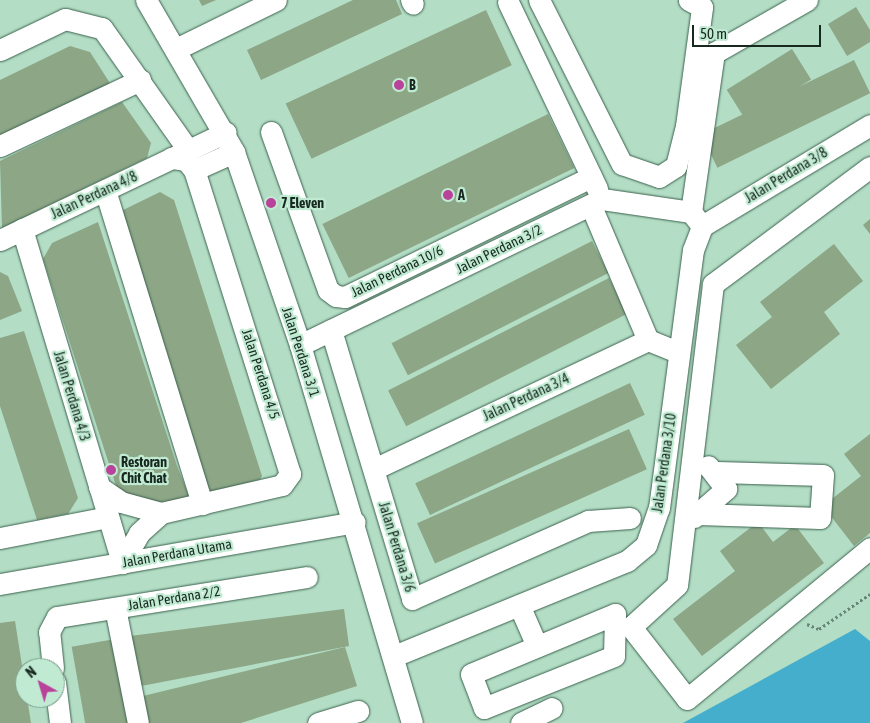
<!DOCTYPE html>
<html>
<head>
<meta charset="utf-8">
<style>
  body { margin:0 }
  #map { position:relative; width:870px; height:723px; overflow:hidden; background:#b3ddc5; font-family:"Asap Condensed",sans-serif }
  div>[style] { position:absolute }
  [style*='--x'] { left:calc(var(--x)*1px); top:calc(var(--y)*1px); width:calc(var(--w)*1px); rotate:calc(var(--a)*1deg) }
  .water>* { inset:0; background:#45aecc }
  .building>* { inset:0; background:#8ca686; transform-origin:0 0 }
  .path>* { height:3px; margin-top:-1.5px; transform-origin:0; background:repeating-linear-gradient(90deg,#678574 0 2.5px,transparent 0 5px) }
  .roads { filter:drop-shadow(0 0 1px #3b614d) drop-shadow(0 0 1px #3b614d) }
  .minor>* { height:21px; margin:-10.5px; padding:0 10.5px; transform-origin:10.5px; border-radius:10.5px; background:#fff }
  .dots>* { width:14px; height:14px; translate:-50% -50%; box-sizing:border-box; border:2px solid #c0ead2; border-radius:50% }
  span { translate:-50% -50%; white-space:nowrap; text-align:center; line-height:1.15; -webkit-text-stroke:4.5px #c0ead2; paint-order:stroke }
  .poi-label { font-size:14px; color:#17281f; font-weight:700 }
  .left { translate:0 -50%; text-align:left }
  .street-label { font-size:14px; color:#17281f }
  .north { position:absolute; left:15px; top:658px; width:50px; height:50px; box-sizing:border-box; background:#c0ead2; border:1px solid #7c9c8a; border-radius:50%; rotate:321deg; font-size:14px; font-weight:700; line-height:20px; text-align:center; color:#17281f }
  .north::after { content:''; display:block; margin:auto; width:18px; height:22px; background:#b9439a; clip-path:polygon(50% 0,100% 100%,50% 72%,0 100%) }
  .scale { position:absolute; left:692px; top:25px; width:129px; height:22px; box-sizing:border-box; border:2px solid #17281f; border-top:0; padding-left:6px; font-size:15px; line-height:18px; white-space:nowrap; color:#17281f; -webkit-text-stroke:4px #c0ead2; paint-order:stroke }
</style>
</head>
<body>
<div id="map">
  <div class="water">
    <div style="clip-path:polygon(855px 629px,870px 641px,870px 723px,683px 723px)"></div>
  </div>
  <div class="building">
    <div style="clip-path:polygon(199px 0,216px 0,202px 6px)"></div>
    <div style="clip-path:polygon(353px 0,396px 0,402px 14px,261px 80px,247px 50px)"></div>
    <div style="clip-path:polygon(856px 7px,870px 30px,870px 42px,847px 56px,828px 24px)"></div>
    <div style="left:486px;top:10px;width:61px;height:221px;rotate:65deg"></div>
    <div style="clip-path:polygon(70px 46px,90px 52px,115px 91px,0 146px,0 80px)"></div>
    <div style="left:792px;top:49px;width:36px;height:77px;rotate:58deg"></div>
    <div style="left:854px;top:60px;width:37px;height:170px;rotate:64deg"></div>
    <div style="clip-path:polygon(122px 102px,151px 143px,147px 158px,2px 228px,0 161px)"></div>
    <div style="left:548px;top:114px;width:60px;height:251px;rotate:64deg"></div>
    <div style="clip-path:polygon(160px 192px,174px 200px,262px 476px,254px 489px,202px 496px,113px 215px)"></div>
    <div style="clip-path:polygon(870px 219px,870px 234px,863px 225px)"></div>
    <div style="clip-path:polygon(98px 222px,177px 466px,190px 498px,136px 506px,116px 486px,43px 259px,52px 243px)"></div>
    <div style="left:592px;top:241px;width:36px;height:225px;rotate:63deg"></div>
    <div style="clip-path:polygon(834px 244px,863px 281px,824px 312px,840px 334px,771px 389px,736px 345px,772px 317px,760px 302px)"></div>
    <div style="clip-path:polygon(0 272px,8px 276px,22px 311px,0 320px)"></div>
    <div style="left:609px;top:278px;width:40px;height:248px;rotate:63deg"></div>
    <div style="clip-path:polygon(24px 331px,78px 498px,68px 514px,37px 520px,0 406px,0 338px)"></div>
    <div style="left:630px;top:383px;width:35px;height:237px;rotate:65deg"></div>
    <div style="left:629px;top:429px;width:44px;height:232px;rotate:66deg"></div>
    <div style="clip-path:polygon(870px 434px,870px 533px,854px 546px,823px 506px,861px 476px,844px 454px)"></div>
    <div style="clip-path:polygon(758px 522px,773px 542px,795px 525px,824px 563px,702px 656px,673px 619px,735px 571px,720px 551px)"></div>
    <div style="clip-path:polygon(344px 609px,349px 646px,136px 687px,130px 636px)"></div>
    <div style="clip-path:polygon(15px 621px,31px 723px,0 723px,0 623px)"></div>
    <div style="left:115px;top:639px;width:85px;height:44px;rotate:80deg"></div>
    <div style="clip-path:polygon(345px 647px,357px 686px,241px 723px,146px 723px,139px 697px)"></div>
  </div>
  <div class="path">
    <div style="--x:807;--y:624;--w:13;--a:23"></div>
    <div style="--x:819;--y:629;--w:62;--a:-34.5"></div>
  </div>
  <div class="roads">
    <div class="minor">
      <div style="--x:146;--y:0;--w:176;--a:59.9"></div>
      <div style="--x:234;--y:152;--w:204;--a:71.1"></div>
      <div style="--x:300;--y:345;--w:394;--a:73.5"></div>
      <div style="--x:411;--y:0;--w:4;--a:63"></div>
      <div style="--x:539;--y:0;--w:184;--a:63.2"></div>
      <div style="--x:622;--y:164;--w:39;--a:19"></div>
      <div style="--x:659;--y:177;--w:20;--a:-33"></div>
      <div style="--x:676;--y:166;--w:41;--a:-76"></div>
      <div style="--x:686;--y:126;--w:120;--a:-82.3"></div>
      <div style="--x:702;--y:7;--w:15;--a:-152"></div>
      <div style="--x:508;--y:2;--w:207;--a:64.5"></div>
      <div style="--x:178;--y:48;--w:109;--a:-26.1"></div>
      <div style="--x:0;--y:50;--w:72;--a:-25.5"></div>
      <div style="--x:65;--y:19;--w:38;--a:14"></div>
      <div style="--x:102;--y:28;--w:149;--a:54.8"></div>
      <div style="--x:271;--y:132;--w:168;--a:70.2"></div>
      <div style="--x:328;--y:290;--w:10;--a:37"></div>
      <div style="--x:336;--y:296;--w:9;--a:6"></div>
      <div style="--x:345;--y:297;--w:274;--a:-26"></div>
      <div style="--x:0;--y:146;--w:155;--a:-25.2"></div>
      <div style="--x:870;--y:167;--w:196;--a:143.3"></div>
      <div style="--x:713;--y:284;--w:303;--a:96.8"></div>
      <div style="--x:677;--y:585;--w:62;--a:137.6"></div>
      <div style="--x:631;--y:627;--w:91;--a:52.1"></div>
      <div style="--x:687;--y:699;--w:237;--a:-39.5"></div>
      <div style="--x:194;--y:170;--w:44;--a:-24.2"></div>
      <div style="--x:105;--y:190;--w:329;--a:72.8"></div>
      <div style="--x:591;--y:206;--w:146;--a:67"></div>
      <div style="--x:691;--y:212;--w:161;--a:-81.8"></div>
      <div style="--x:714;--y:53;--w:107;--a:-29.7"></div>
      <div style="--x:22;--y:229;--w:349;--a:73.3"></div>
      <div style="--x:0;--y:240;--w:250;--a:-25.5"></div>
      <div style="--x:331;--y:330;--w:281;--a:73.2"></div>
      <div style="--x:412;--y:599;--w:193;--a:-23.9"></div>
      <div style="--x:588;--y:521;--w:42;--a:-4.1"></div>
      <div style="--x:300;--y:345;--w:335;--a:-25.8"></div>
      <div style="--x:602;--y:199;--w:90;--a:8.3"></div>
      <div style="--x:691;--y:212;--w:18;--a:52"></div>
      <div style="--x:374;--y:469;--w:303;--a:-25.2"></div>
      <div style="--x:648;--y:340;--w:32;--a:22"></div>
      <div style="--x:99;--y:487;--w:27;--a:34"></div>
      <div style="--x:121;--y:502;--w:41;--a:15.4"></div>
      <div style="--x:161;--y:513;--w:124;--a:-13"></div>
      <div style="--x:282;--y:485;--w:14;--a:-54"></div>
      <div style="--x:290;--y:474;--w:319;--a:-107.5"></div>
      <div style="--x:194;--y:170;--w:13;--a:-129"></div>
      <div style="--x:186;--y:160;--w:15;--a:-172"></div>
      <div style="--x:698;--y:514;--w:122;--a:1.9"></div>
      <div style="--x:820;--y:518;--w:43;--a:-86"></div>
      <div style="--x:823;--y:475;--w:106;--a:-178.4"></div>
      <div style="--x:694;--y:517;--w:43;--a:-41.2"></div>
      <div style="--x:726;--y:489;--w:29;--a:-128"></div>
      <div style="--x:0;--y:538;--w:110;--a:-11"></div>
      <div style="--x:122;--y:563;--w:34;--a:-60"></div>
      <div style="--x:139;--y:533;--w:30;--a:-42"></div>
      <div style="--x:0;--y:584;--w:360;--a:-9.9"></div>
      <div style="--x:519;--y:605;--w:45;--a:66.3"></div>
      <div style="--x:115;--y:608;--w:117;--a:78.7"></div>
      <div style="--x:615;--y:614;--w:42;--a:91.4"></div>
      <div style="--x:614;--y:656;--w:140;--a:158.2"></div>
      <div style="--x:484;--y:708;--w:36;--a:-111"></div>
      <div style="--x:471;--y:674;--w:156;--a:-22.6"></div>
      <div style="--x:394;--y:656;--w:252;--a:-22.2"></div>
      <div style="--x:627;--y:561;--w:25;--a:-40"></div>
      <div style="--x:646;--y:545;--w:39;--a:-71"></div>
      <div style="--x:659;--y:508;--w:260;--a:-82.5"></div>
      <div style="--x:693;--y:250;--w:26;--a:-69"></div>
      <div style="--x:702;--y:226;--w:196;--a:-31"></div>
      <div style="--x:53;--y:668;--w:36;--a:-96"></div>
      <div style="--x:49;--y:632;--w:17;--a:-62"></div>
      <div style="--x:57;--y:617;--w:253;--a:-9.1"></div>
      <div style="--x:55;--y:682;--w:41;--a:83"></div>
      <div style="--x:318;--y:723;--w:42;--a:-16.7"></div>
      <div style="--x:521;--y:723;--w:34;--a:-26"></div>
    </div>
  </div>
  <div class="dots">
    <div style="left:399px;top:85px;background:#b9439a"></div>
    <div style="left:448px;top:195px;background:#b9439a"></div>
    <div style="left:271px;top:203px;background:#b9439a"></div>
    <div style="left:111px;top:470px;background:#b9439a"></div>
  </div>
  <div class="poi-label">
    <span class="left" style="left:409px;top:85px">B</span>
    <span class="left" style="left:458px;top:195px">A</span>
    <span class="left" style="left:281px;top:203px">7 Eleven</span>
    <span class="left" style="left:121px;top:470px">Restoran<br>Chit Chat</span>
  </div>
  <div class="street-label">
    <span style="left:786px;top:175px;rotate:-31deg">Jalan Perdana 3/8</span>
    <span style="left:94px;top:195px;rotate:-25deg">Jalan Perdana 4/8</span>
    <span style="left:499px;top:249px;rotate:-26deg">Jalan Perdana 3/2</span>
    <span style="left:397px;top:271px;rotate:-26deg">Jalan Perdana 10/6</span>
    <span style="left:301px;top:352px;rotate:72deg">Jalan Perdana 3/1</span>
    <span style="left:261px;top:374px;rotate:72deg">Jalan Perdana 4/5</span>
    <span style="left:72px;top:396px;rotate:73deg">Jalan Perdana 4/3</span>
    <span style="left:526px;top:397px;rotate:-25deg">Jalan Perdana 3/4</span>
    <span style="left:664px;top:463px;rotate:-82deg">Jalan Perdana 3/10</span>
    <span style="left:397px;top:547px;rotate:73deg">Jalan Perdana 3/6</span>
    <span style="left:177px;top:553px;rotate:-10deg">Jalan Perdana Utama</span>
    <span style="left:174px;top:598px;rotate:-9deg">Jalan Perdana 2/2</span>
  </div>
  <div class="north">N</div>
  <div class="scale">50 m</div>
</div>
</body>
</html>
